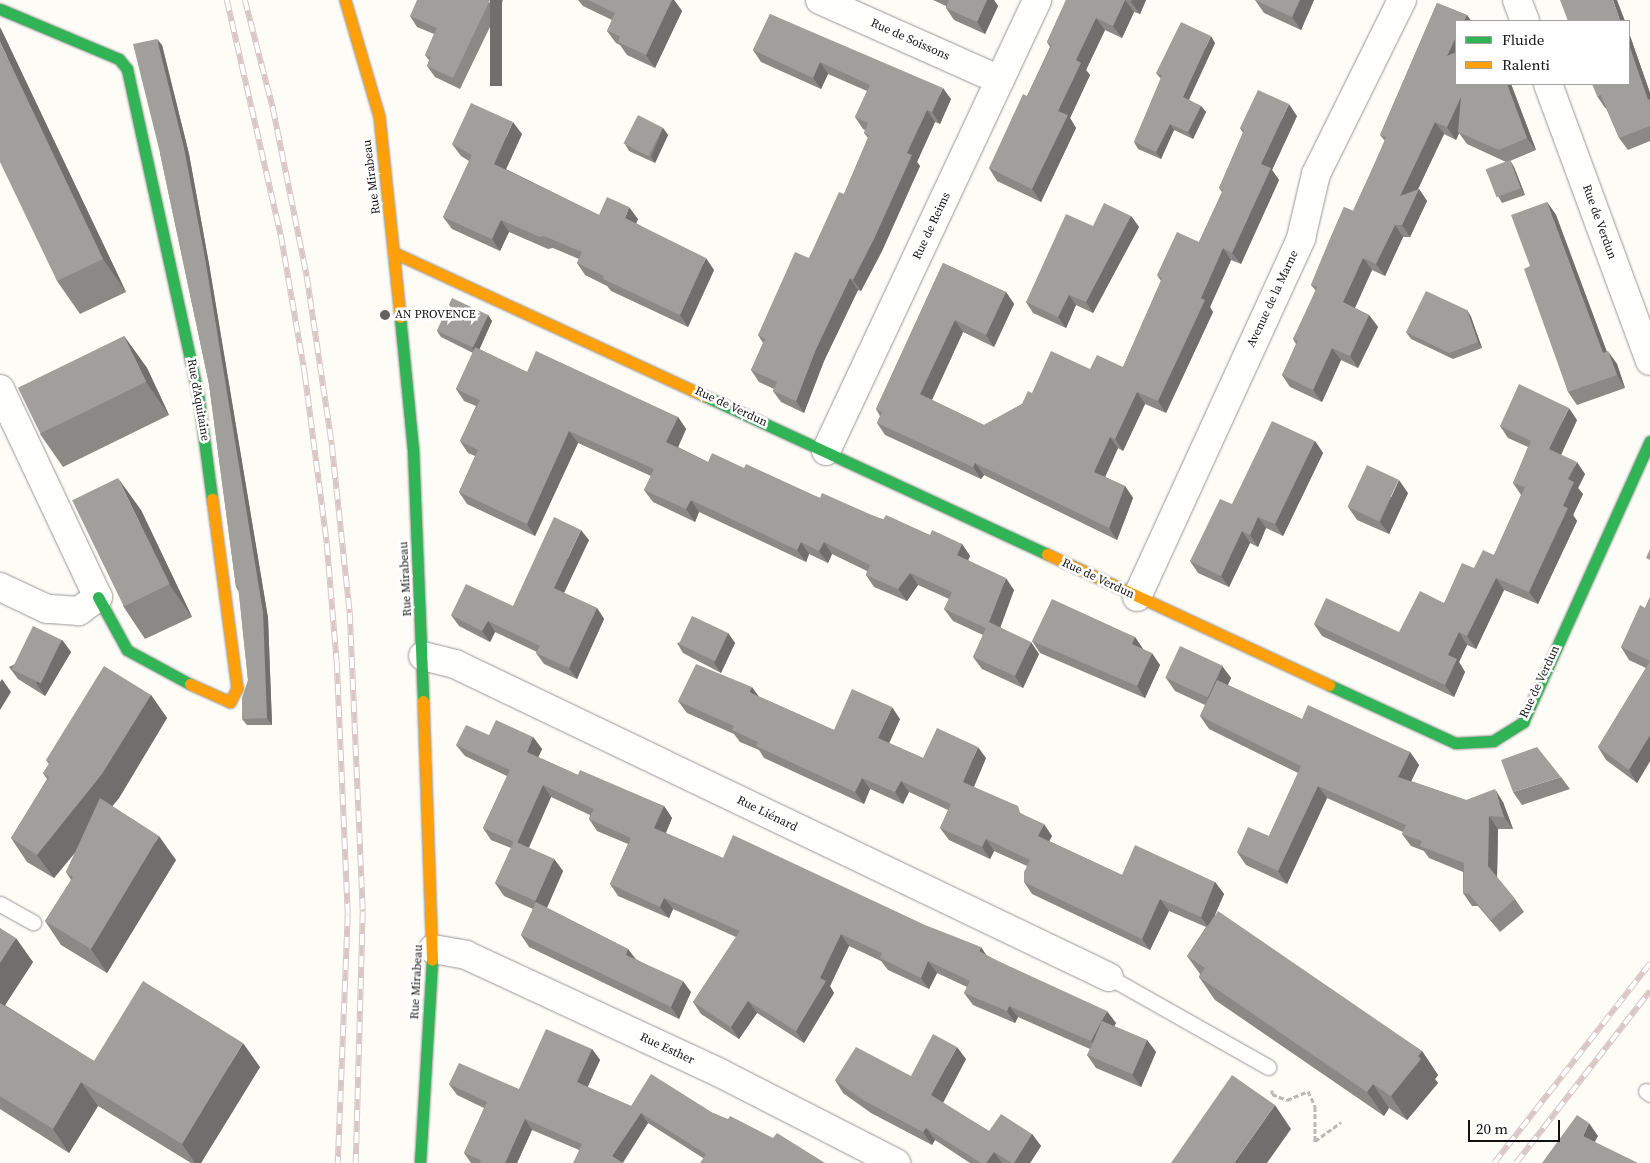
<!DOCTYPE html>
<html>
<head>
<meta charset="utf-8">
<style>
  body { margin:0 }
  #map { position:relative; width:1650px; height:1163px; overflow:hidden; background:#fdfcf7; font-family:"Source Serif 4",serif }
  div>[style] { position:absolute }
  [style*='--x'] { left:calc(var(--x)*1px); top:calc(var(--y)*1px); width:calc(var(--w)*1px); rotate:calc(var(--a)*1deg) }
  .path>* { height:3px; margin-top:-1.5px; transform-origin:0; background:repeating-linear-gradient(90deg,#b9b9b8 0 5px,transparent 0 7.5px) }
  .roads { filter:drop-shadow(0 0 1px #979795) drop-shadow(0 0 1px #979795) }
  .lane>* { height:15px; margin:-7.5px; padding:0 7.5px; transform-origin:7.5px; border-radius:7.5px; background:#fffffe }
  .street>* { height:28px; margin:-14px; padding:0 14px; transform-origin:14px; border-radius:14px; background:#fffffe }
  .fast>* { height:11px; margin:-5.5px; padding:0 5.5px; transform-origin:5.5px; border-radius:5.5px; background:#30b455 }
  .slow>* { height:11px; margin:-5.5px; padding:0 5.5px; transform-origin:5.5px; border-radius:5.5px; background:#ff9f0a }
  .rail>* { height:5.5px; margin-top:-2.75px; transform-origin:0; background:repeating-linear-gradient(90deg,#fff 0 11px,#d9c6c7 0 22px); box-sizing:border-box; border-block:1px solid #d9c6c7 }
  .wall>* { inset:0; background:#8a8986 }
  .shaded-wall>* { inset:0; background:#716f6d; transform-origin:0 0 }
  .building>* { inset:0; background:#a19f9c; transform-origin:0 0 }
  .dots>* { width:14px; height:14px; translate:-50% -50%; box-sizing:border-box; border:2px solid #fff; border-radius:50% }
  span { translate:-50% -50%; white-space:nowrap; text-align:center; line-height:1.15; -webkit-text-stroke:5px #fff; paint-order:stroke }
  .street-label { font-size:12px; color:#111 }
  .poi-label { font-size:12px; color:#111 }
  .left { translate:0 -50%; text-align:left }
  .legend { position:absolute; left:1455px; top:20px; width:175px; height:65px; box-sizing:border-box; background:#fff; border:1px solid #a0a0a0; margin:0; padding:6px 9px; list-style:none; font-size:15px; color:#111 }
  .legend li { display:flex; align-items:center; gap:10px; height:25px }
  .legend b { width:25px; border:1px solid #a0a0a0 }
  .scale { position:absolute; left:1468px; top:1120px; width:92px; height:22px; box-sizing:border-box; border:2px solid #111; border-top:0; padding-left:6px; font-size:15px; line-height:18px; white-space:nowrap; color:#111; -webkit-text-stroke:4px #fff; paint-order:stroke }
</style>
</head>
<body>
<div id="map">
  <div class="path">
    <div style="--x:1272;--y:1090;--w:4;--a:90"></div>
    <div style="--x:1272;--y:1094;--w:16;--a:22"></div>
    <div style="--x:1287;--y:1100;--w:23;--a:-23"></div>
    <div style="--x:1308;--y:1091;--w:17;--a:65"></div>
    <div style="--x:1315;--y:1106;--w:36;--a:90"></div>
    <div style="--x:1315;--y:1141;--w:32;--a:-36"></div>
  </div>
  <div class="roads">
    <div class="lane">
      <div style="--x:0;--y:904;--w:38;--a:29"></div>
      <div style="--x:1109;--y:977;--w:183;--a:29.5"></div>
      <div style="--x:1646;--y:1091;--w:5;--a:37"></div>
    </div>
    <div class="street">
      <div style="--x:820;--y:0;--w:197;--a:24"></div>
      <div style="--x:1517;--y:0;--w:22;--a:69"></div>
      <div style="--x:1548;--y:84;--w:295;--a:69.8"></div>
      <div style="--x:0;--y:389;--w:230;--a:64.8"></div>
      <div style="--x:98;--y:597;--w:24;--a:144"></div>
      <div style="--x:79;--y:611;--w:32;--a:-176"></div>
      <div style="--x:47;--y:609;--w:52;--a:-154.9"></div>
      <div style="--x:826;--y:451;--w:498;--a:-64.9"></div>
      <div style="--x:1137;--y:597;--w:395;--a:-65.4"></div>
      <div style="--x:1301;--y:238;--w:66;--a:-76.8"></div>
      <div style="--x:1316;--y:174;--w:194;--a:-63.7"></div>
      <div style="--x:423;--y:656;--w:33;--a:14"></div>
      <div style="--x:455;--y:664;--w:725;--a:25.58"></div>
      <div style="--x:433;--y:949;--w:34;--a:10"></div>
      <div style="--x:466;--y:955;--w:280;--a:24.9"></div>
      <div style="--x:720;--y:1073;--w:198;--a:27.1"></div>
    </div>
    <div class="fast">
      <div style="--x:0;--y:9;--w:129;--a:22.8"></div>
      <div style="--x:119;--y:59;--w:13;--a:51"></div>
      <div style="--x:127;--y:69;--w:333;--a:77.7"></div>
      <div style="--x:198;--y:394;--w:106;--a:82.4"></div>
      <div style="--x:400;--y:317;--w:133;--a:84.4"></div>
      <div style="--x:413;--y:449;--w:252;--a:87.7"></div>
      <div style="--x:705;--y:396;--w:377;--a:24.8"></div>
      <div style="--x:98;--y:597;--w:60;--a:61.3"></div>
      <div style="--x:127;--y:650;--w:72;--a:28.4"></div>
      <div style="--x:1329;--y:685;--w:139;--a:24.7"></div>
      <div style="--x:1455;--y:743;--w:38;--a:-3"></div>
      <div style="--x:1493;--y:741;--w:36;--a:-32"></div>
      <div style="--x:1523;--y:722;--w:308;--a:-65.7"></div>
      <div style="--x:420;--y:1163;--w:203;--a:-86.6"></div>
    </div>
    <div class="slow">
      <div style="--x:345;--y:0;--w:121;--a:73.7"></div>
      <div style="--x:379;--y:116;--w:202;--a:84"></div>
      <div style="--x:395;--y:253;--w:341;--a:24.8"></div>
      <div style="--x:1047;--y:554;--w:311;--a:24.9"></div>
      <div style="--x:190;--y:684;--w:44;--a:24.2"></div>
      <div style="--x:230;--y:702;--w:16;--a:-63"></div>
      <div style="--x:237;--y:688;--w:191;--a:-97.5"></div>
      <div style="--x:423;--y:701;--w:259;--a:88"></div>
    </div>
  </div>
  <div class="rail">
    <div style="--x:227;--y:0;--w:241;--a:77.1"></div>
    <div style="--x:281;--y:235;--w:141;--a:80.2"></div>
    <div style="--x:305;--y:374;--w:171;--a:82.6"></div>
    <div style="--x:327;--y:544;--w:118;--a:85.2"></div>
    <div style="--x:337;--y:662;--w:253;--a:87.5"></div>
    <div style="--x:348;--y:915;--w:248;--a:92.3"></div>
    <div style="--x:245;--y:0;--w:112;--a:75.5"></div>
    <div style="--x:273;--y:108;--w:172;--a:78.6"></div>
    <div style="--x:307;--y:277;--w:170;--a:81.5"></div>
    <div style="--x:332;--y:445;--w:169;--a:83.9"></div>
    <div style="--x:350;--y:613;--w:299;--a:87.5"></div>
    <div style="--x:363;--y:912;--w:251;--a:91.6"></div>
    <div style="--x:1494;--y:1163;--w:254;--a:-52"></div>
    <div style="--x:1516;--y:1163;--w:218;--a:-52.1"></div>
  </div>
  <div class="wall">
    <div style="clip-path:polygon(503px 0,460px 89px,435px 77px,427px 66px,429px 60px,425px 55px,434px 34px,417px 27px,410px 16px)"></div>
    <div style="clip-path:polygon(578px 0,674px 0,682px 11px,655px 68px,627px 55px,620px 45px,616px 43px,607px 31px,612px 20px,583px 6px)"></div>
    <div style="clip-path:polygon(933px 0,994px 0,998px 6px,985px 34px,954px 20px,946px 8px,946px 6px)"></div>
    <div style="clip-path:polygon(1066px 0,1146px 0,1140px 14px,1134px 12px,1122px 38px,1105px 30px,1086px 70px,1090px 75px,1070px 118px,1076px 128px,1041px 202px,997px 181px,989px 168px,1027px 96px,1050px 47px,1047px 42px)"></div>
    <div style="clip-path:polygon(1255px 0,1314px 0,1301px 30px,1264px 13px)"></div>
    <div style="clip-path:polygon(1437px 3px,1467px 15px,1471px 21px,1456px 21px,1456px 84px,1511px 84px,1536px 150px,1510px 161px,1514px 167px,1525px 195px,1502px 203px,1498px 196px,1486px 170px,1506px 162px,1467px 144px,1459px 133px,1456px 140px,1444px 134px,1418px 189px,1419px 189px,1427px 201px,1410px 237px,1403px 237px,1385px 276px,1372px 270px,1355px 308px,1369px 315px,1378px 327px,1358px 368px,1341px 360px,1322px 402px,1290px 387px,1282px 375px,1296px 344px,1293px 339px,1316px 291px,1311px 285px,1330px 239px,1344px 207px,1353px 211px,1385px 141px,1380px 135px)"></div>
    <div style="clip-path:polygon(770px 14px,951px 99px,940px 124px,935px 122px,917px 162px,920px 166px,882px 251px,861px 291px,858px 290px,824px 361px,804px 413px,781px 402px,773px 391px,774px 389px,759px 382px,751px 370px,763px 343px,758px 335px,809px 258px,844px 194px,868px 138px,864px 133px,865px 130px,863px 129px,855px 117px,867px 91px,828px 74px,821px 89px,761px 62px,753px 50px)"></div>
    <div style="clip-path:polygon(1px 29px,126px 292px,80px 314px,57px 281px)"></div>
    <div style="clip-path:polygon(1629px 33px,1650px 93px,1650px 141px,1628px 150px,1619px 138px,1606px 108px,1605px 108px,1597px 96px,1629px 84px)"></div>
    <div style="clip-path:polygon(1215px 43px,1189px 100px,1201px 106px,1206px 112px,1193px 139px,1174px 130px,1161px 159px,1138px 149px,1134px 142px,1161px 79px,1156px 73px)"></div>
    <div style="clip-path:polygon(162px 45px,189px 154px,209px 264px,268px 618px,272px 725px,247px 725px,242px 719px,248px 680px,239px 592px,236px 587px,209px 384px,160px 153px)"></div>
    <div style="clip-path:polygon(1297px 116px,1272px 170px,1279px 180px,1241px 264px,1231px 260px,1210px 307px,1213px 312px,1166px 413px,1145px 404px,1123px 451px,1118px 448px,1105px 477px,1125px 486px,1133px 498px,1117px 540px,984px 475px,981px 479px,885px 435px,877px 423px,880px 416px,876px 409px,943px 263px,1006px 292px,1014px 304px,994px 347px,963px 332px,932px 400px,984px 425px,1022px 404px,1032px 393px,1090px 369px,1123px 367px,1161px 281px,1157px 275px,1199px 242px,1222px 192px,1219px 188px,1243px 133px,1240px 128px)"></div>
    <div style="clip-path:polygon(663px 128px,668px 135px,655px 163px,629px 151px,625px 144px)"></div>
    <div style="clip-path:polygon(522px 134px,506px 169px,599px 215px,638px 219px,636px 223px,714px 270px,688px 327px,611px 291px,607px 286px,585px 275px,577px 263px,579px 259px,553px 248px,548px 249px,509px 232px,500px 251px,452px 229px,443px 217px,469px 161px,461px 156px,452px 144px)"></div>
    <div style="clip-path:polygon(1547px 202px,1556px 215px,1607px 352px,1617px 364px,1625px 388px,1577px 405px,1568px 392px,1530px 266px)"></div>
    <div style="clip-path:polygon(1131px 216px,1139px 227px,1093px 313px,1076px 305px,1066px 328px,1033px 313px,1026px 302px,1093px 226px)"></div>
    <div style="clip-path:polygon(1467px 310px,1471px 317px,1482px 348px,1453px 359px,1411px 339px,1406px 332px)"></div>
    <div style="clip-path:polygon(488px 315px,492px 321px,479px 349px,527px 372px,678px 417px,686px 429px,678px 447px,708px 462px,744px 468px,820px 498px,930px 535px,962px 544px,970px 556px,968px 560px,1014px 590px,1000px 627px,1039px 654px,1023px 688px,982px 669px,973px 657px,983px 635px,953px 621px,944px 609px,949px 599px,918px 585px,907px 601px,874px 587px,866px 575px,867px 571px,832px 554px,828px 563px,809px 554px,806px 562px,699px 512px,695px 522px,653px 502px,644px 490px,651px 476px,578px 443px,535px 536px,467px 504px,459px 492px,475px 456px,468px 453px,460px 441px,476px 406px,464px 401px,456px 389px,473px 353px,441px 337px,437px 331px)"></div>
    <div style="clip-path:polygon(124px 336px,147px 368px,169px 415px,63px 467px,40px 434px)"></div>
    <div style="clip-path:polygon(1577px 420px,1561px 455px,1585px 474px,1578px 488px,1583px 494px,1573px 515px,1577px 521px,1538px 604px,1504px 590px,1476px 649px,1467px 645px,1459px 662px,1465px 672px,1454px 697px,1322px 636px,1314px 624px,1399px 632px,1444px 603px,1474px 568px,1494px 555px,1521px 495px,1513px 483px,1528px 447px,1508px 438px,1500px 426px)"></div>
    <div style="clip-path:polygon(1315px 441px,1323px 453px,1283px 536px,1266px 528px,1258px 547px,1250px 543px,1229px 587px,1198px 573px,1190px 561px,1232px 504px)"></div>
    <div style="clip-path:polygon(1408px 493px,1389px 534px,1357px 520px,1348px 507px)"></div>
    <div style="clip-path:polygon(141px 510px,192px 617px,145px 639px,123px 606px)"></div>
    <div style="clip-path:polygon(589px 540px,564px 593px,597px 608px,604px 619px,577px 679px,544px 664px,536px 653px,537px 652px,495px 632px,490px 642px,459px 626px,451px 615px,513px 606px)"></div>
    <div style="clip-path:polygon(1650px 597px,1650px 761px,1637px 783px,1606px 760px,1598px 747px,1646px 668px,1629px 660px,1621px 647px,1645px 608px)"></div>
    <div style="clip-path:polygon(728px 633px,735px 643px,721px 673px,683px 653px,677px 643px)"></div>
    <div style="clip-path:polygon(1135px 637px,1143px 649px,1160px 665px,1145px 698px,1040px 653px,1032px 641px)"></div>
    <div style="clip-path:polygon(62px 640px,71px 652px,45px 696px,18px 679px,9px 667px)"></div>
    <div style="clip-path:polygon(1222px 666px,1231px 678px,1228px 685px,1302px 719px,1410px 752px,1419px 765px,1411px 781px,1466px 800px,1503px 802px,1513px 829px,1498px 829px,1497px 877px,1515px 899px,1524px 912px,1500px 932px,1478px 906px,1472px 906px,1463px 893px,1463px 872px,1429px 858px,1424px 851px,1411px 846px,1402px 834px,1403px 832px,1327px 798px,1287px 884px,1246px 865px,1237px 852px,1269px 836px,1298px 773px,1209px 729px,1200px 716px,1205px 705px,1175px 691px,1166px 678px)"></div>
    <div style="clip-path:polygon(151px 695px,167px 718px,119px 798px,112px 806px,176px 860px,107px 973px,61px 945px,45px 921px,71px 880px,66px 872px,75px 853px,54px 878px,27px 862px,11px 838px,47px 779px,43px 773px,49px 764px,46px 760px)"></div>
    <div style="clip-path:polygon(758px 696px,834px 730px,900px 719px,889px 743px,923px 758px,986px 758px,974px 787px,1024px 815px,1052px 836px,1049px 841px,1122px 875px,1215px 882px,1224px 894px,1215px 915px,1422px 1051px,1438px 1075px,1435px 1079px,1438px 1083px,1407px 1120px,1389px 1108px,1384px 1116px,1215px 1000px,1199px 977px,1200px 974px,1187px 956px,1206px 927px,1169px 911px,1150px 950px,1032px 894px,1024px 882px,1027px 866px,994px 851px,990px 859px,949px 840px,940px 828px,948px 810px,909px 792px,903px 804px,870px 789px,864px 804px,764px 758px,759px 750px,740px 742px,734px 734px,687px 713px,678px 701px)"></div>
    <div style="clip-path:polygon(489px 735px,533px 737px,542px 749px,538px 757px,578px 775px,664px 806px,672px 818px,666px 833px,723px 858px,986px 955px,1116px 1023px,1114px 1026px,1147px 1040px,1156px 1052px,1141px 1087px,1096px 1068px,1087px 1055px,1090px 1049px,1018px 1017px,1015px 1023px,973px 1005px,964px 993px,967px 987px,937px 973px,929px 989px,888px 970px,881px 961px,849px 946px,830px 986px,834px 993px,804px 1043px,757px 1013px,739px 1039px,701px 1014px,693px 1002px,736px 937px,673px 909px,669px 918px,618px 896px,610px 884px,628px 844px,597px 831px,589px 819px,590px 815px,551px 797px,529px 848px,554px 859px,563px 871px,547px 908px,628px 949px,636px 959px,691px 992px,679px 1019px,529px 947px,521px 935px,533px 909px,504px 896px,495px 883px,511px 848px,491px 840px,483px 828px,507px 776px,465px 756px,456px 745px)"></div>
    <div style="clip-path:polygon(1561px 777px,1570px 789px,1522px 805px,1513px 792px)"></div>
    <div style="clip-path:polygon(0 928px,33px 962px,5px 1005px,94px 1061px,260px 1067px,201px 1163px,191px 1163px,98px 1106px,69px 1153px,0 1109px)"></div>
    <div style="clip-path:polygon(592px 1049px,600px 1060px,587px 1087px,631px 1106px,713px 1113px,825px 1163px,703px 1158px,648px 1123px,623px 1163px,579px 1150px,532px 1130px,517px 1163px,471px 1163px,464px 1153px,484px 1108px,457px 1095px,449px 1084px,519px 1089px)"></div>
    <div style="clip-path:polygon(966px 1059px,943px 1103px,989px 1131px,1032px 1134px,1041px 1146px,1030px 1163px,970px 1163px,935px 1140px,932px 1145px,871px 1113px,843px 1093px,835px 1080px,911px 1076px)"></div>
  </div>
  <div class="shaded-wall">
    <div style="left:490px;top:0;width:12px;height:86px"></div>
    <div style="clip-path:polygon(672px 0,674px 0,682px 11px,655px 68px,646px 55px)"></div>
    <div style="clip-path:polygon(987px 0,994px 0,998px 6px,985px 34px,977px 22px)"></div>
    <div style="clip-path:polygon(1125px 0,1134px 12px,1122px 38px,1113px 26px)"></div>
    <div style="clip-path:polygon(1132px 0,1146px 0,1140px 14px,1131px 2px)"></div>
    <div style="clip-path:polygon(1300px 0,1314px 0,1301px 30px,1292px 17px)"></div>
    <div style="clip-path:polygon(1613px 0,1617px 0,1625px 21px,1620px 21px)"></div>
    <div style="clip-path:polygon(1467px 15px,1471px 21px,1464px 21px)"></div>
    <div style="clip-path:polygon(1096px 18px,1105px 30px,1086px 70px,1090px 75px,1070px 118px,1076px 128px,1041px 202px,1032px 189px,1076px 60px)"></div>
    <div style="clip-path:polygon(0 27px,1px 29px,126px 292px,103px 259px,0 42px)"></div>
    <div style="clip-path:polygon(1629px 33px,1650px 93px,1650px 102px,1648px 100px,1629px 45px)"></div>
    <div style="clip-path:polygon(1211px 36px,1215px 43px,1187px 103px,1183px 97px)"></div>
    <div style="clip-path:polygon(1456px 37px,1456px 67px,1447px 56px)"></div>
    <div style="clip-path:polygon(157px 39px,162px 45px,189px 154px,209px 264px,268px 618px,272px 725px,267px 718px)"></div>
    <div style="clip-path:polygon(820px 62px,828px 74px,821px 89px,813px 78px)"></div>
    <div style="clip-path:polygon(1507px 84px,1511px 84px,1536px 150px,1527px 138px)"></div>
    <div style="clip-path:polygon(943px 88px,951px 99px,940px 124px,932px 112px)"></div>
    <div style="clip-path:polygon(1461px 97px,1470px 110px,1456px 140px,1447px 127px)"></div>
    <div style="clip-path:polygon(1289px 104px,1297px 116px,1272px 170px,1279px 180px,1241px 264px,1232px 253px,1261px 164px)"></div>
    <div style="clip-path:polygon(1201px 106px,1206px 112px,1193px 139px,1188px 132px)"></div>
    <div style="clip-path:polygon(927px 110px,935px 122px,917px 162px,920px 166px,882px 251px,861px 291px,853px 280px,907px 153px)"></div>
    <div style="clip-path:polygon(513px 122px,522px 134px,503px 176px,494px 164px)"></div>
    <div style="clip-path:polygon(1435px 122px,1444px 134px,1409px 208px,1400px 196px)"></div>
    <div style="clip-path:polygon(1170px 124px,1174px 130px,1161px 159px,1156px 152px)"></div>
    <div style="clip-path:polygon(663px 128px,668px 135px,655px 163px,651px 157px)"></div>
    <div style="clip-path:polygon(1510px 160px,1514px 167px,1525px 195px,1521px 188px)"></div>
    <div style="clip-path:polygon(1419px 189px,1427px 201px,1410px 237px,1402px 225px)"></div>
    <div style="clip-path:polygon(1547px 202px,1556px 215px,1612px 366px,1603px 353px)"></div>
    <div style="clip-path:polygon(629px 207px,638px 219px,633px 230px,625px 218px)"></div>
    <div style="clip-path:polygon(1131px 216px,1139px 227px,1093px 313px,1086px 302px)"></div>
    <div style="clip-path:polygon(501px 220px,509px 232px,500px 251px,492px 239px)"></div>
    <div style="clip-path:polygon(1395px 225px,1403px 237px,1385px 276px,1376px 264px)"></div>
    <div style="clip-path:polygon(1223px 248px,1231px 260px,1210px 307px,1213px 312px,1166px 413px,1158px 401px,1201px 298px)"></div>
    <div style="clip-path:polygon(706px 258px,714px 270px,688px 327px,680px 315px)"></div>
    <div style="clip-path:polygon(1363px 258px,1372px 270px,1352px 314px,1343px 302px)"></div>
    <div style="clip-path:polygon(850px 278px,858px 290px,824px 361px,804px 413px,796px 401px,816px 349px)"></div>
    <div style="clip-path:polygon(1006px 292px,1014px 304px,994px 347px,986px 335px)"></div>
    <div style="clip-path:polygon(1069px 295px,1076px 305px,1066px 328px,1058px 317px)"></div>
    <div style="clip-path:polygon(1467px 310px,1471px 317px,1482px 348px,1478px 342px)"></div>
    <div style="clip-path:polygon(488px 315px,492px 321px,477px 355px,472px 348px)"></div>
    <div style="clip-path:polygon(1369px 315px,1378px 327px,1358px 368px,1350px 356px)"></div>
    <div style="clip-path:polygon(955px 320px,963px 332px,929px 406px,920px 394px)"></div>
    <div style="clip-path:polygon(124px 336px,147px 368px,169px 415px,146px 382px)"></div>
    <div style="clip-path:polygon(1332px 348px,1341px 360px,1322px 402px,1313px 390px)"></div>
    <div style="clip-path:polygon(1608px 351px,1617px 364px,1625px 388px,1617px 375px)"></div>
    <div style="clip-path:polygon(1137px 392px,1145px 404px,1123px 451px,1115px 439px)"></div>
    <div style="clip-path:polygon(1569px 408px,1577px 420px,1558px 461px,1549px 449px)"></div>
    <div style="clip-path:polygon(678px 417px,686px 429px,675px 454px,666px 442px)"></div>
    <div style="clip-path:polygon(569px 431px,578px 443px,535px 536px,527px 524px)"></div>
    <div style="clip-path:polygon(1110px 437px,1118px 448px,1102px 484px,1094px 472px)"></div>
    <div style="clip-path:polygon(1315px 441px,1323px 453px,1283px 536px,1275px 524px)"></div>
    <div style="clip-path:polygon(1577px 462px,1585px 474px,1578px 488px,1583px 494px,1573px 515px,1577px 521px,1538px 604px,1529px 592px,1563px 506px,1568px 479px)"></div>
    <div style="clip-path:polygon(975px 463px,984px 475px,981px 479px,973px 467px)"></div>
    <div style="clip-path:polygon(118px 478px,141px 510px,192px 617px,169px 584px)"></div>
    <div style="clip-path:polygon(1399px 480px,1408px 493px,1389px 534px,1380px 522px)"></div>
    <div style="clip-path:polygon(1125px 486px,1133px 498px,1117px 540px,1109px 528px)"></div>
    <div style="clip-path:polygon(691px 500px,699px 512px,695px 522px,686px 509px)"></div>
    <div style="clip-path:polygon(1258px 517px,1266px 528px,1258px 547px,1250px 535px)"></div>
    <div style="clip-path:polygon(581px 530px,589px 540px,561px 599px,554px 588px)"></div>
    <div style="clip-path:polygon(1242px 531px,1250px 543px,1229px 587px,1221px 576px)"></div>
    <div style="clip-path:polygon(801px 542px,809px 554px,806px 562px,797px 550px)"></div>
    <div style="clip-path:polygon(824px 542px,832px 554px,828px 563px,819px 551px)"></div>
    <div style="clip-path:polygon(962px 544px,970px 556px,965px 567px,957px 555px)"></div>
    <div style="clip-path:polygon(910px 573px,918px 585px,907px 601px,898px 589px)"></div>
    <div style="clip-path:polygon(1006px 578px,1014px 590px,998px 634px,989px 622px)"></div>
    <div style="clip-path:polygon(1496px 578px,1504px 590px,1476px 649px,1467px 636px)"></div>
    <div style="clip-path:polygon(597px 608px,604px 619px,577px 679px,569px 668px)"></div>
    <div style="clip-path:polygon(488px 621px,495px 632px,490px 642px,482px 631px)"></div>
    <div style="clip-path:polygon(1459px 632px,1467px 645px,1459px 662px,1465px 672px,1454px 697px,1445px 685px,1448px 655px)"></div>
    <div style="clip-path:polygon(728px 633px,735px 643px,721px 673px,714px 663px)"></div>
    <div style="clip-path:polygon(1135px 637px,1143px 649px,1140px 656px,1132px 644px)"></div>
    <div style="clip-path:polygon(62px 640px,71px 652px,45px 696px,36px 683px)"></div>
    <div style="clip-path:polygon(1031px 642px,1039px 654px,1023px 688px,1015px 676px)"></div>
    <div style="clip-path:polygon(1152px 653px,1160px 665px,1145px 698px,1137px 686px)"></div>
    <div style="clip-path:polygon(1222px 666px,1231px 678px,1216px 710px,1207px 697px)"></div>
    <div style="clip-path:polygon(2px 679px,11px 692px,0 710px,0 682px)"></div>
    <div style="clip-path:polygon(752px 687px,760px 698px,749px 692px)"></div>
    <div style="clip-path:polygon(151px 695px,167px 718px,119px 798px,54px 878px,37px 855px)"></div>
    <div style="clip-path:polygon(892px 707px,900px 719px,886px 750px,878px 738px)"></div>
    <div style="clip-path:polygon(1650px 735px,1650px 761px,1637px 783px,1629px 770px)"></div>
    <div style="clip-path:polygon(533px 737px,542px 749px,535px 764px,527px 752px)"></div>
    <div style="clip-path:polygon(978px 747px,986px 758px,971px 793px,963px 782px)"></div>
    <div style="clip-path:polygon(1410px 752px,1419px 765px,1407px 790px,1398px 777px)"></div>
    <div style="clip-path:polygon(862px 778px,870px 789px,864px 804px,855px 792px)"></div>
    <div style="clip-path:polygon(901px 781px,909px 792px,903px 804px,895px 792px)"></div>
    <div style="clip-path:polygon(543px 785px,551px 797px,525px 855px,517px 843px)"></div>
    <div style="clip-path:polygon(1318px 786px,1327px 798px,1287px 884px,1278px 871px)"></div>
    <div style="clip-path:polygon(1495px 789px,1503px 802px,1513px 829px,1504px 817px)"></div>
    <div style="clip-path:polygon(664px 806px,672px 818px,663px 839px,654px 828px)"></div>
    <div style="clip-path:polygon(1489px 816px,1498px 829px,1497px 878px,1488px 866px)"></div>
    <div style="clip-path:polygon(1044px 824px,1052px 836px,1046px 848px,1038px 836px)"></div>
    <div style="clip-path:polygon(159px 836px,176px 860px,107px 973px,91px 949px)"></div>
    <div style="clip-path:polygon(986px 839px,994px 851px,990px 859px,982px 847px)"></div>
    <div style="clip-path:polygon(554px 859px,563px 871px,544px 914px,535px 901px)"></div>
    <div style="clip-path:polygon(1215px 882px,1224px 894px,1209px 928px,1201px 917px)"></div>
    <div style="clip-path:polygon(664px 898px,673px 909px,669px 918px,660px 907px)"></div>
    <div style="clip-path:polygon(1160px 899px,1169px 911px,1150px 950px,1142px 939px)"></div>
    <div style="clip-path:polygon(841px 934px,849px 946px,830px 986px,834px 993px,804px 1043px,796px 1031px,820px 978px)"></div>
    <div style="clip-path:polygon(16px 938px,33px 962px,0 1013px,0 963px)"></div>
    <div style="clip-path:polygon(981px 947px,989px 959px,979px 951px)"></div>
    <div style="clip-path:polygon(628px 949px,636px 961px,626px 955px)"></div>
    <div style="clip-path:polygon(928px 961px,937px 973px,929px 989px,921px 978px)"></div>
    <div style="clip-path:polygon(683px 981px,691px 992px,679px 1019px,671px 1007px)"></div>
    <div style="clip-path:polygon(748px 1001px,757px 1013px,739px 1039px,731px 1027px)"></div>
    <div style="clip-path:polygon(1009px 1006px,1018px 1017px,1015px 1023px,1007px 1011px)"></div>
    <div style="clip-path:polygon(1107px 1011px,1116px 1023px,1100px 1053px,1091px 1041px)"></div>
    <div style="clip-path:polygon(1147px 1040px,1156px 1052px,1141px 1087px,1132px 1074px)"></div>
    <div style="clip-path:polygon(243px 1043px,260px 1067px,201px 1163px,195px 1163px,182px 1144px)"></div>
    <div style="clip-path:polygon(957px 1047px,966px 1059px,940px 1108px,931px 1095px)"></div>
    <div style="clip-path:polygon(592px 1049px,600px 1060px,585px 1093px,577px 1082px)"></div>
    <div style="clip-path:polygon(1422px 1051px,1438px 1075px,1435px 1079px,1438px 1083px,1407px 1120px,1391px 1096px)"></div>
    <div style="clip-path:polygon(81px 1082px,98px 1106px,69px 1153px,53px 1129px)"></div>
    <div style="clip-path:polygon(1373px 1084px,1389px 1108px,1384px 1116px,1367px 1092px)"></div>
    <div style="clip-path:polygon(1275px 1105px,1291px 1129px,1267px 1163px,1234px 1163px)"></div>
    <div style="clip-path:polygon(641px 1113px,648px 1123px,622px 1163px,612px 1156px)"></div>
    <div style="clip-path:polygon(525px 1119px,532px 1130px,517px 1163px,505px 1163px)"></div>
    <div style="clip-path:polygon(1589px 1123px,1598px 1136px,1591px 1149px,1583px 1136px)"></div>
    <div style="clip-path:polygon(926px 1128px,935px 1140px,932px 1145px,923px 1132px)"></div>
    <div style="clip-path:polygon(1032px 1134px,1041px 1146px,1030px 1163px,1014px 1163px)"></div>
    <div style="clip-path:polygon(994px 1152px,1002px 1163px,986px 1163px)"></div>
  </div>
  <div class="building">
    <div style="clip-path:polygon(417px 0,490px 0,453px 78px,427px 66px,431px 57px,425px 55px,437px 28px,410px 16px)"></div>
    <div style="clip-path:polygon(588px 0,672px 0,646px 55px,618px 42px,620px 36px,607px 31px,615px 13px)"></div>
    <div style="clip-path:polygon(949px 0,987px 0,977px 22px,946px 8px)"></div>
    <div style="clip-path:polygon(1066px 0,1125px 0,1113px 26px,1096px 18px,1076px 60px,1081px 63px,1058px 111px,1068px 115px,1032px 189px,989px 168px,1023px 94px,1027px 96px,1052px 45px,1047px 42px)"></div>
    <div style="clip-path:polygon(1255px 0,1300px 0,1292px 17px)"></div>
    <div style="clip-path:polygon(1560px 0,1613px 0,1620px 21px,1568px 21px)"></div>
    <div style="clip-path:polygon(1437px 3px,1467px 15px,1464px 21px,1456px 21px,1456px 37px,1447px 56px,1456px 52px,1456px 84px,1507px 84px,1527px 138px,1499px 150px,1458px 132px,1461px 97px,1447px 127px,1435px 122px,1400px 196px,1419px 189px,1402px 225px,1395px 225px,1376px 264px,1363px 258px,1343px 302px,1369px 315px,1350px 356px,1332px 348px,1313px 390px,1282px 375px,1298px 341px,1293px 339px,1317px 287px,1311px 285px,1330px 239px,1344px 207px,1353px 211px,1370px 174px,1386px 137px,1380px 135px)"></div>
    <div style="clip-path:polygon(770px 14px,943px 88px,932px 112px,927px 110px,907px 153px,912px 155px,874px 239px,853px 280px,850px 278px,816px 349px,796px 401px,773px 391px,777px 382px,751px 370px,765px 339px,758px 335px,795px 252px,809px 258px,839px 192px,844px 194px,869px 135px,864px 133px,868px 123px,855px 117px,870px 85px,820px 62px,813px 78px,753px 50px)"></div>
    <div style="clip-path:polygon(1181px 22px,1211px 36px,1183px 97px,1201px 106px,1188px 132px,1170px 124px,1156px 152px,1134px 142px,1162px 75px,1156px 73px)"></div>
    <div style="clip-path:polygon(157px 39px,184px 148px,205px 258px,263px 612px,267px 718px,242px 719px,242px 698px,248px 680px,238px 586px,236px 587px,209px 384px,160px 153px,133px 44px)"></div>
    <div style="clip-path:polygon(0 42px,103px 259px,57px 281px,0 162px)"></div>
    <div style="clip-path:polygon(1629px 45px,1648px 100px,1650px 99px,1650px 126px,1619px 138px,1601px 95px,1597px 96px,1592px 84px,1629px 84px)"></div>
    <div style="clip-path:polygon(1258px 90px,1289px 104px,1261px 164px,1271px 168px,1232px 253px,1223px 248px,1201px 298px,1205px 300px,1158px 401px,1137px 392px,1115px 439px,1110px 437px,1094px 472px,1125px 486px,1109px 528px,975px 463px,973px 467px,877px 423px,882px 412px,876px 409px,943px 263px,1006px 292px,986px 335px,955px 320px,920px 394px,984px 425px,1022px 404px,1028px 391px,1032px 393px,1051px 351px,1090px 369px,1097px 355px,1123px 367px,1162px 278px,1157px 275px,1177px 232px,1199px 242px,1223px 190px,1219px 188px,1244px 130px,1240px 128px)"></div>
    <div style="clip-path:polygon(471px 103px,513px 122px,494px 164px,599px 215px,607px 197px,629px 207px,625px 218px,706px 258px,680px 315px,603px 279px,604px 276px,577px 263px,582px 252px,544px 236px,540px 237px,501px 220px,492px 239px,443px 217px,472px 155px,452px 144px)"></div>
    <div style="left:638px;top:115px;width:28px;height:32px;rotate:27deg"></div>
    <div style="left:1510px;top:160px;width:30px;height:26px;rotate:69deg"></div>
    <div style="clip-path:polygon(1547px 202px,1603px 353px,1608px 351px,1617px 375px,1568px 392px,1524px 269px,1530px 266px,1511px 215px)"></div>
    <div style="clip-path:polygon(1104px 203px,1131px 216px,1086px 302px,1069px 295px,1058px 317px,1026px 302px,1066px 214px,1093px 226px)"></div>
    <div style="clip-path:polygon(1426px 291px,1467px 310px,1478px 342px,1449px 353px,1406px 332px)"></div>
    <div style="left:452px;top:298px;width:40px;height:36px;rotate:25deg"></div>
    <div style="left:124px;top:336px;width:51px;height:118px;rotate:64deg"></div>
    <div style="clip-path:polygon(475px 347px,527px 372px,536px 351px,678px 417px,666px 442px,708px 462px,712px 453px,744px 468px,746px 464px,820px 498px,822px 493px,883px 520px,886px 515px,930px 535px,932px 530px,962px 544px,957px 555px,1006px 578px,989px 622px,1031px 642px,1015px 676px,973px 657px,986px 628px,944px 609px,952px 592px,910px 573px,898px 589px,866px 575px,870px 565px,824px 542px,819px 551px,801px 542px,797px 550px,691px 500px,686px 509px,644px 490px,654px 469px,569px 431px,527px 524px,459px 492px,478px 450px,460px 441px,480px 400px,456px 389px)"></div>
    <div style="clip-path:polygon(1519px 384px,1569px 408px,1549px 449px,1577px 462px,1568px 479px,1574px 482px,1563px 506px,1568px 508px,1529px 592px,1496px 578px,1467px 636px,1459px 632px,1448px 655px,1457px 659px,1445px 685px,1314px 624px,1326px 598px,1399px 632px,1420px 591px,1444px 603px,1462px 563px,1474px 568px,1483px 550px,1494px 555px,1525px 487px,1513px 483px,1531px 441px,1500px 426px)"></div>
    <div style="clip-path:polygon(1272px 421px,1315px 441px,1275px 524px,1258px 517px,1250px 535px,1242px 531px,1221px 576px,1190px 561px,1220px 499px,1232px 504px)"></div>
    <div style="left:1367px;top:465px;width:35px;height:46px;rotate:25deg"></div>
    <div style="left:118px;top:478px;width:118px;height:51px;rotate:64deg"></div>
    <div style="clip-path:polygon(554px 517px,581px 530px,554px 588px,597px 608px,569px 668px,536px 653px,540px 646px,488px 621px,482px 631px,451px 615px,466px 584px,513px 606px)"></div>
    <div style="clip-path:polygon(1650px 549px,1650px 560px,1646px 558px)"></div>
    <div style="clip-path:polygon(1650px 597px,1650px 735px,1629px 770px,1598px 747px,1650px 661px,1621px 647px,1640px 605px,1645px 608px)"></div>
    <div style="clip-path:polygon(1052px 599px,1135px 637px,1132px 644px,1152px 653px,1137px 686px,1032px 641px)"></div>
    <div style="left:692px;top:616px;width:40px;height:31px;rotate:25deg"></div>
    <div style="left:33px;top:626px;width:32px;height:48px;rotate:26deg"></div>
    <div style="left:1180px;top:646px;width:47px;height:35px;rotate:25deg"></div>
    <div style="clip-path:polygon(696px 664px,752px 687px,749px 692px,834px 730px,852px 689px,892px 707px,878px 738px,923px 758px,937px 728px,978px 747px,963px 782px,1018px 806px,1020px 813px,1044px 824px,1038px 836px,1122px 875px,1135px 845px,1215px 882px,1201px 917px,1160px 899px,1142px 939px,1024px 882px,1024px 872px,1030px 860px,986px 839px,982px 847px,940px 828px,951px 804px,901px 781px,895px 792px,862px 778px,855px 792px,756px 746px,758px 742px,732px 730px,734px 726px,678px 701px)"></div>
    <div style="clip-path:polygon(104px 666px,151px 695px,102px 774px,37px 855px,11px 838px,49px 777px,43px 773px,50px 762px,46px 760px)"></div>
    <div style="clip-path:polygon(1217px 680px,1302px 719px,1308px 705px,1410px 752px,1398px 777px,1466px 800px,1495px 789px,1504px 817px,1489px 816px,1488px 866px,1515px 899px,1491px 920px,1469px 894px,1463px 893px,1464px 863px,1420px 846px,1422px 841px,1402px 834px,1406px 825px,1318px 786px,1278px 871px,1237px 852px,1248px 827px,1269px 836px,1301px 766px,1200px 716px)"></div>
    <div style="clip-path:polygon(496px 720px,533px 737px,527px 752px,578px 775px,580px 770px,664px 806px,654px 828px,723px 858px,733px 835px,925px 925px,981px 947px,979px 951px,998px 961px,1107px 1011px,1091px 1041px,1009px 1006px,1007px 1011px,964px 993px,970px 981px,928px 961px,921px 978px,880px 958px,882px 953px,841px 934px,820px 978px,826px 981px,796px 1031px,748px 1001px,731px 1027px,693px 1002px,740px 931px,664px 898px,660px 907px,610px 884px,631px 838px,589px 819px,594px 809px,543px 785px,517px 843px,483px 828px,510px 770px,456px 745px,466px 725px,489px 735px)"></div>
    <div style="clip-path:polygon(1537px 747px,1561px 777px,1513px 792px,1501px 760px)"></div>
    <div style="clip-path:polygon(100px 798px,159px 836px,91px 949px,45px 921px,73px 877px,66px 872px)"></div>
    <div style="left:514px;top:841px;width:44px;height:46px;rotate:24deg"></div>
    <div style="clip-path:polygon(536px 902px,628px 949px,626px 955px,683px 981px,671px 1007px,521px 935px)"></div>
    <div style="clip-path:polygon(1218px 911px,1422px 1051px,1418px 1056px,1421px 1059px,1391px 1096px,1373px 1084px,1367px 1092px,1199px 977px,1205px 968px,1187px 956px)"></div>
    <div style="clip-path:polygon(0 928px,16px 938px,0 963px)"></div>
    <div style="clip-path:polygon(143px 981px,243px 1043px,182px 1144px,81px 1082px,53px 1129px,0 1096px,0 1003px,94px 1061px)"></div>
    <div style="left:1102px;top:1021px;width:49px;height:37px;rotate:23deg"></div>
    <div style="clip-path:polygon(546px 1029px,592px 1049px,577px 1082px,631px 1106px,651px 1074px,713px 1113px,728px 1119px,730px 1116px,773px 1138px,777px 1133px,825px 1163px,700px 1163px,706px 1154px,641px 1113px,612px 1156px,623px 1163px,573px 1163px,582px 1144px,525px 1119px,505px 1163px,480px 1163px,481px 1160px,464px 1153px,487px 1102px,449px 1084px,459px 1063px,519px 1089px)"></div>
    <div style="clip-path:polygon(933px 1034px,957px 1047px,931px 1095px,989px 1131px,1001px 1114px,1032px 1134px,1014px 1163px,1012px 1163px,994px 1152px,986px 1163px,981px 1163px,926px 1128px,923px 1132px,863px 1100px,835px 1080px,856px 1047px,911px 1076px)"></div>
    <div style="clip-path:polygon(1232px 1075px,1275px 1105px,1234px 1163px,1171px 1163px)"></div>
    <div style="clip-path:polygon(1577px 1115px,1589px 1123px,1583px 1136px,1638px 1163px,1542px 1163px)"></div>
  </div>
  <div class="dots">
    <div style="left:385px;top:315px;background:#646362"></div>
  </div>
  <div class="street-label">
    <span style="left:910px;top:40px;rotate:24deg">Rue de Soissons</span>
    <span style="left:372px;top:177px;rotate:-97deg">Rue Mirabeau</span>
    <span style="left:1599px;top:222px;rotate:70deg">Rue de Verdun</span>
    <span style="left:932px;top:226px;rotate:-65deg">Rue de Reims</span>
    <span style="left:1273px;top:299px;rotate:-65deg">Avenue de la Marne</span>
    <span style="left:198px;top:400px;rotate:80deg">Rue d'Aquitaine</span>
    <span style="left:731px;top:407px;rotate:25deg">Rue de Verdun</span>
    <span style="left:406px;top:579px;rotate:-93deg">Rue Mirabeau</span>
    <span style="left:1098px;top:579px;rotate:25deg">Rue de Verdun</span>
    <span style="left:1540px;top:682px;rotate:-65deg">Rue de Verdun</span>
    <span style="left:767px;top:814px;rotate:26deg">Rue Liénard</span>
    <span style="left:417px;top:982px;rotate:-87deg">Rue Mirabeau</span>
    <span style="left:667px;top:1049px;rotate:25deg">Rue Esther</span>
  </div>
  <div class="poi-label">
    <span class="left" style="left:395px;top:315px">AN PROVENCE</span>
  </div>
  <ul class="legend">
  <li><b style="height:6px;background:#30b455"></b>Fluide</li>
  <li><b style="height:6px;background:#ff9f0a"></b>Ralenti</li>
  </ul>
  <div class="scale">20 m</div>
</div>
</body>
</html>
